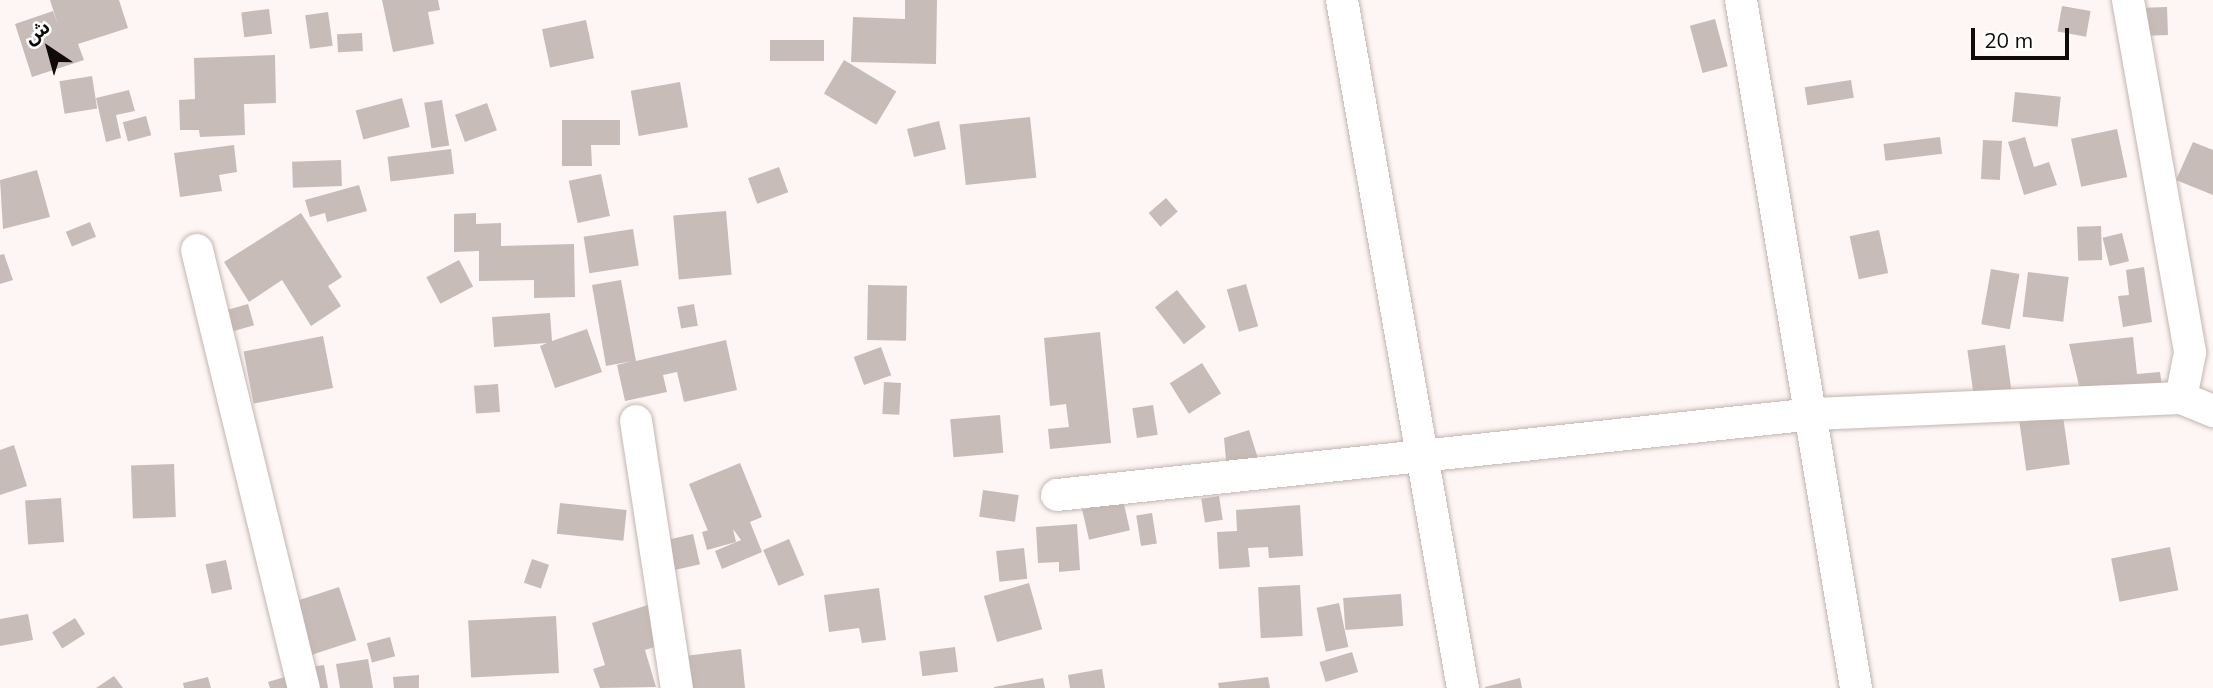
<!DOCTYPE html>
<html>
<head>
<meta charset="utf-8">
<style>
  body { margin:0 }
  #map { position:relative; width:2213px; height:688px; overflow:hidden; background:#fef6f4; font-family:Mulish,"Noto Sans Arabic",sans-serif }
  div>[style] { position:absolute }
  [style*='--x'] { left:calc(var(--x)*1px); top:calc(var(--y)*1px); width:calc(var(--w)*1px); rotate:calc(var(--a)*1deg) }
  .building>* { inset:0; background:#c8bcb8; transform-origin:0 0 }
  .roads { filter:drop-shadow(0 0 2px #c1b5b1) drop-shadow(0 0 2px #c1b5b1) }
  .minor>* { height:32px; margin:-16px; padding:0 16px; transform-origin:16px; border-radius:16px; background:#fff }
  span { translate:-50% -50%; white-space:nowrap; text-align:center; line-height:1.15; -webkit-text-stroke:6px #fff; paint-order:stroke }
  .north { position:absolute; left:14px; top:14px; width:70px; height:70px; -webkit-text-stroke:5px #fff; paint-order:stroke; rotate:324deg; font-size:19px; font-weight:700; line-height:28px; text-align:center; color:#0f0b0a }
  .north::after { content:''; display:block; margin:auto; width:24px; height:32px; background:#0f0b0a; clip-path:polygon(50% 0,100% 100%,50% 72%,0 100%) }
  .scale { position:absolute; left:1971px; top:28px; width:98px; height:32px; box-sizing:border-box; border:4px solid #0f0b0a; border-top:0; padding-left:9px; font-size:21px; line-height:24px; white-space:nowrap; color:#0f0b0a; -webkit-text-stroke:5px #fff; paint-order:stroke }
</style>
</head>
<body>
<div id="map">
  <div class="building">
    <div style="clip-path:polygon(50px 0,119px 0,128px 28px,78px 44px,84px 60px,32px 77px,15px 24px,53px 11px,58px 25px)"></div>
    <div style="clip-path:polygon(382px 0,438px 0,440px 10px,428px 12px,434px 44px,393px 52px)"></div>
    <div style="clip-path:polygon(905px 0,937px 0,936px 64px,851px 62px,853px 17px,905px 19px)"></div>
    <div style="left:2062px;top:6px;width:29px;height:26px;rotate:10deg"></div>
    <div style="left:2167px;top:7px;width:28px;height:50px;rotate:88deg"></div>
    <div style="left:269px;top:9px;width:25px;height:28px;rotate:83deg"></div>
    <div style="left:328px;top:12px;width:34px;height:23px;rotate:82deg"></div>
    <div style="left:1715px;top:19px;width:49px;height:26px;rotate:75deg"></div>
    <div style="left:586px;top:20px;width:39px;height:45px;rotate:78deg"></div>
    <div style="left:362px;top:33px;width:18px;height:25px;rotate:87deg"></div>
    <div style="left:824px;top:40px;width:21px;height:54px;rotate:90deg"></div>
    <div style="clip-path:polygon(275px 55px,276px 103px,244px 104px,245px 135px,200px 137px,199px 130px,180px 130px,179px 100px,195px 99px,194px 58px)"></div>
    <div style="left:844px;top:60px;width:61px;height:39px;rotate:31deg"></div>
    <div style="left:92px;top:76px;width:33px;height:33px;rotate:81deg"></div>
    <div style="left:1851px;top:80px;width:18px;height:47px;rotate:81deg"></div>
    <div style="left:680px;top:82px;width:46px;height:50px;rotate:80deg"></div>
    <div style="clip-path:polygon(129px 90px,135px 111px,116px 115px,121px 138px,106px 142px,96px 98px)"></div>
    <div style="left:2015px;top:92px;width:46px;height:30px;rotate:6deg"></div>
    <div style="left:402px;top:98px;width:30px;height:48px;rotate:75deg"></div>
    <div style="left:442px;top:100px;width:46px;height:18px;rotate:81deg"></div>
    <div style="left:487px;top:103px;width:29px;height:34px;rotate:70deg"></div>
    <div style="left:146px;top:116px;width:20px;height:24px;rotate:75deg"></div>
    <div style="left:1030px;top:117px;width:61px;height:71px;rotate:84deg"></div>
    <div style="clip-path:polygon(562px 120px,620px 120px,620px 145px,591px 145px,592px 166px,562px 166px)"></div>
    <div style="left:939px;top:121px;width:29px;height:33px;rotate:76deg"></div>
    <div style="left:2117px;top:129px;width:49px;height:47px;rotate:78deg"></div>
    <div style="left:1940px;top:137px;width:17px;height:57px;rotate:83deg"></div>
    <div style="clip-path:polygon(2025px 137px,2034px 167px,2049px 162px,2057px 185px,2024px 195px,2008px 142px)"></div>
    <div style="left:1983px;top:140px;width:19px;height:39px;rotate:3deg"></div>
    <div style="clip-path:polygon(2193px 142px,2213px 150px,2213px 195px,2176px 180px)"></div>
    <div style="clip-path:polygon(234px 145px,237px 172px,219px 175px,222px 191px,180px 197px,174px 153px)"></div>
    <div style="left:451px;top:149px;width:25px;height:64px;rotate:83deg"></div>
    <div style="left:341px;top:160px;width:26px;height:49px;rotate:88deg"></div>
    <div style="left:779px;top:167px;width:27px;height:33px;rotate:70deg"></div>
    <div style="clip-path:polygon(37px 170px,50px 217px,3px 229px,0 180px)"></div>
    <div style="left:601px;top:174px;width:43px;height:33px;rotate:78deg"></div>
    <div style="clip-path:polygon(359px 185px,367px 211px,327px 222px,325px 213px,310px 217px,305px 200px)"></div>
    <div style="left:1166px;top:198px;width:18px;height:23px;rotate:49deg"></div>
    <div style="left:726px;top:211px;width:64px;height:53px;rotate:85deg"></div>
    <div style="clip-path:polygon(301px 213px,342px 277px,328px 286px,341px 306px,311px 326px,282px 280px,249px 302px,224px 262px)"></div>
    <div style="clip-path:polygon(476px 213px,476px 224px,501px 223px,501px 246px,574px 244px,575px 297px,534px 298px,534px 280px,479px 281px,479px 251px,454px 252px,454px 214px)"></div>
    <div style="left:90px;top:222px;width:16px;height:26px;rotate:68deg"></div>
    <div style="left:2101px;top:226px;width:34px;height:24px;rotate:88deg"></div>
    <div style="left:633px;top:229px;width:37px;height:50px;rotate:81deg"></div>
    <div style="left:1879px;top:230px;width:44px;height:30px;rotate:78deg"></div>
    <div style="left:2122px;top:233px;width:29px;height:20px;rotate:76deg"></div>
    <div style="clip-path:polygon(4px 254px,13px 280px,0 284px,0 255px)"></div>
    <div style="left:459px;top:260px;width:30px;height:37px;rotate:62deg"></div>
    <div style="clip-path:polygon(2144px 267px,2152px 322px,2123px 327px,2118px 296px,2129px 295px,2126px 270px)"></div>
    <div style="left:1991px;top:269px;width:29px;height:56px;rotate:10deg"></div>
    <div style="left:2028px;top:272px;width:41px;height:45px;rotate:7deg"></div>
    <div style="clip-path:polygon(621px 280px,636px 361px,726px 340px,737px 390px,684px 402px,677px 372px,663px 375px,667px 392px,625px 401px,617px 365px,632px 361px,606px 366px,592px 285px)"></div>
    <div style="left:1246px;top:284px;width:44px;height:20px;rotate:74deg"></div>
    <div style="left:868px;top:285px;width:39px;height:55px;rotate:1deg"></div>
    <div style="left:1177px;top:290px;width:47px;height:28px;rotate:52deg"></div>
    <div style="left:248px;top:304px;width:22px;height:30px;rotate:74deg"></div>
    <div style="left:694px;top:304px;width:22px;height:17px;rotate:80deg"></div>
    <div style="clip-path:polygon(550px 313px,552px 341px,587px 329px,602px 372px,555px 388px,540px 346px,547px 343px,494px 347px,492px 317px)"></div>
    <div style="clip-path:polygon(1100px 332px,1111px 443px,1050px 449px,1048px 429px,1069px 427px,1066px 404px,1050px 406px,1044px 338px)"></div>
    <div style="left:323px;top:336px;width:53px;height:81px;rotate:79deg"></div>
    <div style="clip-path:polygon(2133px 337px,2137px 374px,2160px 372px,2163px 394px,2083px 402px,2069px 344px)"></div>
    <div style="left:2005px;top:345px;width:49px;height:38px;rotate:82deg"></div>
    <div style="left:881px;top:347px;width:30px;height:29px;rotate:70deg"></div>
    <div style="left:1202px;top:363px;width:36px;height:38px;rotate:58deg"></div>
    <div style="left:884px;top:382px;width:17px;height:32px;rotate:3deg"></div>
    <div style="left:498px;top:384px;width:28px;height:24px;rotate:86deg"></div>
    <div style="left:1153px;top:405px;width:30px;height:21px;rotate:81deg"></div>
    <div style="left:1000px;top:415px;width:38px;height:50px;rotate:85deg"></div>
    <div style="left:2063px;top:416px;width:49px;height:44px;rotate:82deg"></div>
    <div style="clip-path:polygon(1249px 430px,1262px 471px,1228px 482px,1224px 438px)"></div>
    <div style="clip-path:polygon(14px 445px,27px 486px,0 495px,0 450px)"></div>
    <div style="clip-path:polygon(740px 463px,762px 517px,750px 522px,762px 552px,722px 569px,715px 551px,741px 540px,733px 529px,736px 542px,707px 550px,702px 532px,731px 524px,708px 531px,689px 484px)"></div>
    <div style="left:174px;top:464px;width:53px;height:43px;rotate:88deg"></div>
    <div style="left:983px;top:490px;width:36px;height:27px;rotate:8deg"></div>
    <div style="left:1219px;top:496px;width:24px;height:18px;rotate:81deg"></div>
    <div style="left:61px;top:498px;width:44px;height:36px;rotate:86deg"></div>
    <div style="left:1123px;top:500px;width:31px;height:42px;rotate:77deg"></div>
    <div style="left:560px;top:503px;width:67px;height:31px;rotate:6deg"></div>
    <div style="clip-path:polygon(1300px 505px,1303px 556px,1269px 558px,1268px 547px,1248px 548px,1250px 567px,1219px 569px,1217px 532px,1237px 531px,1236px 510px)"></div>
    <div style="left:1152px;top:513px;width:31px;height:16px;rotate:81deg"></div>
    <div style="clip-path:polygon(1077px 524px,1080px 570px,1059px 572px,1059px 562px,1038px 563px,1036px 527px)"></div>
    <div style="left:693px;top:534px;width:31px;height:45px;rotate:77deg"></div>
    <div style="left:789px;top:539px;width:39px;height:28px;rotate:67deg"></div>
    <div style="left:2170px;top:547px;width:44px;height:60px;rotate:79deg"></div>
    <div style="left:1024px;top:548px;width:31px;height:28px;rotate:84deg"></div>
    <div style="left:532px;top:559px;width:18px;height:25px;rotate:19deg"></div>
    <div style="left:226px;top:560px;width:30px;height:21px;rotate:78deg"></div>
    <div style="left:1029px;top:583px;width:48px;height:47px;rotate:74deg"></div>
    <div style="left:1300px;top:585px;width:51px;height:42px;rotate:87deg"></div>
    <div style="left:339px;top:587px;width:56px;height:49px;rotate:72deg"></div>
    <div style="clip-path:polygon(879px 588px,886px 640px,862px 643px,859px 628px,829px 632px,824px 595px)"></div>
    <div style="left:1401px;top:594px;width:32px;height:58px;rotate:86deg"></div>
    <div style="clip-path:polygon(654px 603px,667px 643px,645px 650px,656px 687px,600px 688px,593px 669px,605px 665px,592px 623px)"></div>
    <div style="left:1339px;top:603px;width:45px;height:23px;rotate:78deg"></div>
    <div style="clip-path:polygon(28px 614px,33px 640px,0 646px,0 619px)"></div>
    <div style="left:556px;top:616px;width:57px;height:88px;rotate:87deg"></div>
    <div style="left:75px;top:618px;width:19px;height:27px;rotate:58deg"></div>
    <div style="left:390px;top:637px;width:20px;height:24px;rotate:75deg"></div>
    <div style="left:955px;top:647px;width:25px;height:36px;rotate:83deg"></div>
    <div style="clip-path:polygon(741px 649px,745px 688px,673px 688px,669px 658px)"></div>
    <div style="left:1352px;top:652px;width:21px;height:34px;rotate:73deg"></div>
    <div style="clip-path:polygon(368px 659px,373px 688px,340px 688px,336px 664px)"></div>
    <div style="clip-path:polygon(324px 665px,328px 688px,307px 688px,304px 668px)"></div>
    <div style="clip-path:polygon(1102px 669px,1105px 688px,1070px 688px,1068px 675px)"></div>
    <div style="clip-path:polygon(419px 675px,419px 688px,394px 688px,393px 677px)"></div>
    <div style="clip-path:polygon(114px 676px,123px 688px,96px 688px)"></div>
    <div style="clip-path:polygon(288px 676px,291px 688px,270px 688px,268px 682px)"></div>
    <div style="clip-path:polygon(208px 677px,211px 688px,184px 688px,183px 683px)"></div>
    <div style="clip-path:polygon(1268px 677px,1270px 688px,1219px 688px,1218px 683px)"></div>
    <div style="clip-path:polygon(1043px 678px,1045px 688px,994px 688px,994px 687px)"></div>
    <div style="clip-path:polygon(1520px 678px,1522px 688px,1485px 688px,1485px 687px)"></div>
  </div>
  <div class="roads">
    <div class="minor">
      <div style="--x:1342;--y:0;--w:699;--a:80.03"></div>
      <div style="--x:1741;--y:0;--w:698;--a:80.51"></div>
      <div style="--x:2128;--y:0;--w:358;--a:80"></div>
      <div style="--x:2190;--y:353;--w:46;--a:101.3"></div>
      <div style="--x:197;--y:250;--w:451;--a:76.3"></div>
      <div style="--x:636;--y:421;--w:270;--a:81.3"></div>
      <div style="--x:1057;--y:495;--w:761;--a:-6.11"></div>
      <div style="--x:1814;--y:414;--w:367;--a:-2.5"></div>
      <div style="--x:2181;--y:398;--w:35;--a:22"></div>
    </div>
  </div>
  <div class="north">ش</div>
  <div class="scale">20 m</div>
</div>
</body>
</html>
